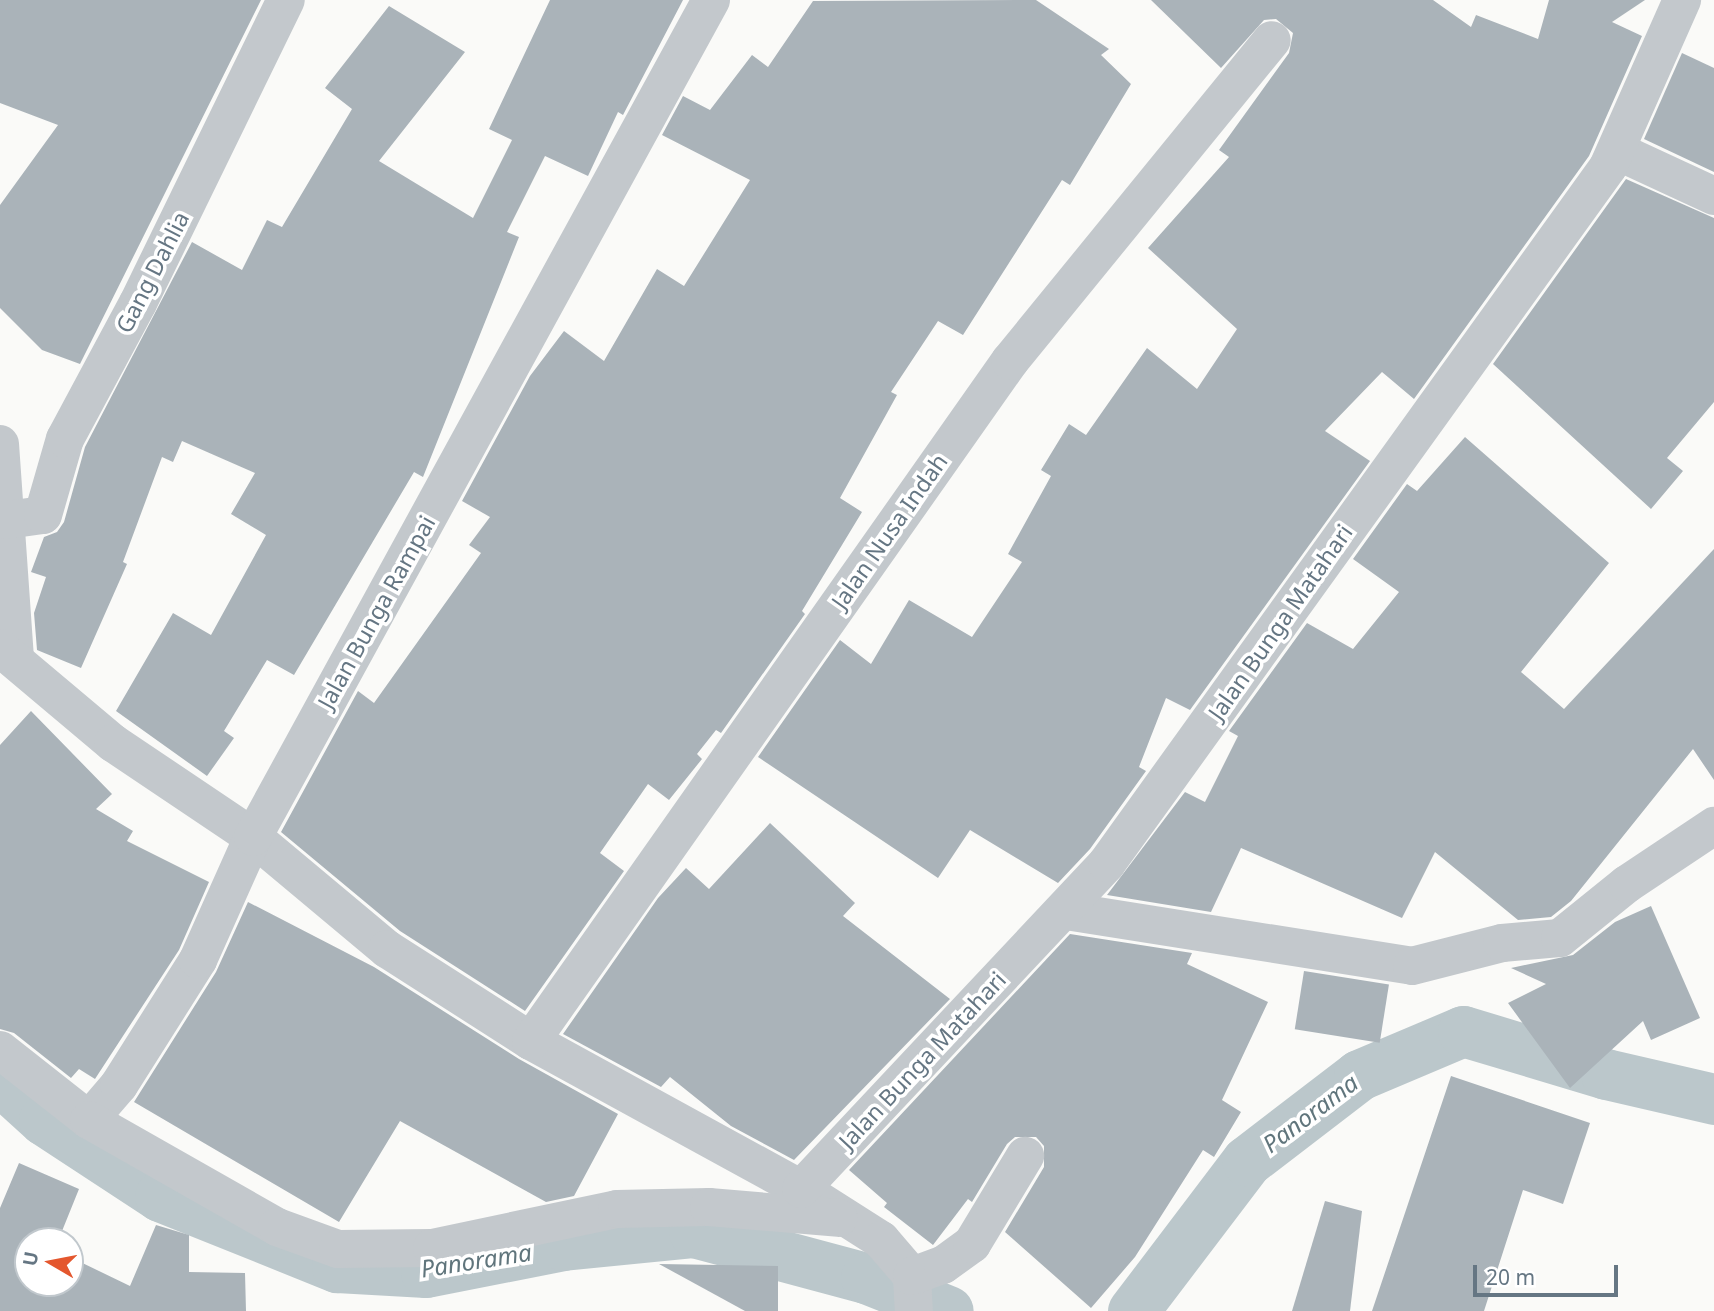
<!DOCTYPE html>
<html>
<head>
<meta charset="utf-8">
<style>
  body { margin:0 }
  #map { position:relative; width:1714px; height:1311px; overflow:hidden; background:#fafaf8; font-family:"Noto Sans",sans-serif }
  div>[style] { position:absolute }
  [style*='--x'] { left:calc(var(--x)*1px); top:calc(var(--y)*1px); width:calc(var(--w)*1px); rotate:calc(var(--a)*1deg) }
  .canal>* { height:51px; margin:-25.5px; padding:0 25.5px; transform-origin:25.5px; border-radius:25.5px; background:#bbc7cb }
  .building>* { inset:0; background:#aab3b9; transform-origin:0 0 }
  .minor>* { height:38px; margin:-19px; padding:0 19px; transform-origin:19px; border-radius:19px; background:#c3c8cc }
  span { translate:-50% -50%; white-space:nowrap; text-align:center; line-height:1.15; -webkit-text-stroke:7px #fff; paint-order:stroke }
  .street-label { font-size:23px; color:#657683 }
  .water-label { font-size:24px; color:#60757c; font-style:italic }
  .north { position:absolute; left:14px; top:1227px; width:70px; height:70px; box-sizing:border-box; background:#fff; border:2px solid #c1c8cd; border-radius:50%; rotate:280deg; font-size:19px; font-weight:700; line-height:28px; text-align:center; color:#657683 }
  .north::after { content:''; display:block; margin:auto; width:24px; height:32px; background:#e4572e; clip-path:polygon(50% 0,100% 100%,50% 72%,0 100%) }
  .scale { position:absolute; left:1473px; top:1265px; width:145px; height:32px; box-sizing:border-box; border:4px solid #657683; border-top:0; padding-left:9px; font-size:21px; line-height:24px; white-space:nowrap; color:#657683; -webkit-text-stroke:5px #fff; paint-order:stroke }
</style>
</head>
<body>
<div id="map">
  <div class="canal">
    <div style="--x:0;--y:1080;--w:59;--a:42.3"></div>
    <div style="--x:44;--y:1120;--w:139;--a:33.2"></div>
    <div style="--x:160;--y:1196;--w:191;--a:21.9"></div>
    <div style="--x:337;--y:1267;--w:89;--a:3.2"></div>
    <div style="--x:426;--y:1272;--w:140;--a:-11.1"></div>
    <div style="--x:563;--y:1245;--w:132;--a:-5.7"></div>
    <div style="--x:694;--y:1232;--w:178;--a:15"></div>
    <div style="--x:866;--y:1278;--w:88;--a:21.9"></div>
    <div style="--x:1133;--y:1311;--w:188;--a:-52.8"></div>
    <div style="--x:1247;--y:1161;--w:141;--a:-37.5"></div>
    <div style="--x:1359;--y:1075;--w:113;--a:-22.9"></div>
    <div style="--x:1463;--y:1031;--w:149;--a:16.7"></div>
    <div style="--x:1606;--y:1074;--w:111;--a:13"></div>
  </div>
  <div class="building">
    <div style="clip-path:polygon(0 0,261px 0,80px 364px,42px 350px,0 308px,0 205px,58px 125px,0 103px)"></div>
    <div style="clip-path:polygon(550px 0,683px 0,623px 115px,618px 112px,588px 176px,545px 156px,507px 232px,519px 237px,423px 477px,414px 472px,294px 675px,267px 660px,224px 731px,234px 738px,207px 776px,116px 711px,173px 613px,211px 635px,266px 535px,231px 514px,255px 473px,182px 441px,173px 462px,162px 457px,123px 562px,127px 564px,81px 668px,37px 650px,34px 613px,46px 577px,31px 572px,44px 537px,57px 532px,64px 522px,85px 447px,192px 242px,242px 270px,267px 220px,282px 227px,352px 109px,325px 88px,389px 6px,465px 52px,379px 161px,473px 218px,512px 140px,489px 129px)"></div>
    <div style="clip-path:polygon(1036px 0,1109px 49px,1101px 55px,1131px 84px,1070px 185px,1062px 180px,963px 335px,938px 321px,891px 392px,897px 395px,840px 498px,862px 512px,802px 611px,805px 614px,721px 733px,716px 730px,697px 754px,702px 759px,669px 800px,648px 784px,600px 853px,624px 871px,525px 1011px,400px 931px,281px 832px,358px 691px,374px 703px,481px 553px,469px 545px,490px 517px,462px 501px,530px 376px,564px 331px,604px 361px,657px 269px,684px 286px,750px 180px,662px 135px,683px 96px,710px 110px,752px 55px,768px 67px,813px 1px)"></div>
    <div style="clip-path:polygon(1151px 0,1433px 0,1471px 27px,1476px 15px,1538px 39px,1549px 0,1645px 0,1612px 22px,1642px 36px,1589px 156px,1414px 399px,1382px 372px,1325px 431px,1370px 461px,1190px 710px,1166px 698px,1139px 767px,1146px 771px,1090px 849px,1058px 883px,970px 830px,938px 878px,758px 757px,840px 640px,871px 664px,909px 600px,972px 637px,1022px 562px,1008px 554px,1051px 476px,1041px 470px,1069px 424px,1086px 435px,1147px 348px,1197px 389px,1237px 329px,1148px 248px,1229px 157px,1219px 150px,1289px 53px,1293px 33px,1276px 19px,1264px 20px,1221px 68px)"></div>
    <div style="clip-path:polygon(1682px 53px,1714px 68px,1714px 172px,1644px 139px)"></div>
    <div style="clip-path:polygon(1626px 179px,1714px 218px,1714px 402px,1667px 458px,1683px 471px,1651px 509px,1493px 364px)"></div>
    <div style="clip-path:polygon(1465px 437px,1609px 563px,1521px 672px,1564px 709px,1714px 549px,1714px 780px,1693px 749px,1571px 901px,1551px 917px,1518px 920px,1435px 852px,1402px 918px,1241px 848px,1211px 912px,1107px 895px,1185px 792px,1205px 802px,1238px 736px,1229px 731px,1307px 623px,1353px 649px,1399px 592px,1353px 559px,1407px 484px,1417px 491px)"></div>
    <div style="clip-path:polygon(31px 711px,112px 794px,96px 809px,133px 831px,127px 841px,209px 882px,179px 950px,95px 1079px,79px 1069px,71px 1078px,14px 1033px,0 1029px,0 745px)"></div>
    <div style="clip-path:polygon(770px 823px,855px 903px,843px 916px,950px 999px,794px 1160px,731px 1126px,670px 1077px,661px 1087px,563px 1034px,658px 898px,686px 868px,709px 889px)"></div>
    <div style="clip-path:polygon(248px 902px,374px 967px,519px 1059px,618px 1114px,574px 1196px,546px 1202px,400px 1121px,339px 1222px,134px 1102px,216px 972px)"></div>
    <div style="clip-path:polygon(1651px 906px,1700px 1018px,1651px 1040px,1643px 1021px,1570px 1088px,1508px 1003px,1546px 984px,1511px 968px,1573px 955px,1615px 922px)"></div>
    <div style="clip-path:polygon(1070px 934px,1192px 953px,1187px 964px,1268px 1002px,1222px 1100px,1241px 1112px,1214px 1157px,1203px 1150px,1135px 1257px,1091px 1308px,1005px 1232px,1044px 1167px,1044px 1146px,1036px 1137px,1015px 1137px,1007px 1144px,972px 1202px,968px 1199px,933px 1245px,884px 1207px,887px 1203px,849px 1170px)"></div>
    <div style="left:1304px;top:971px;width:86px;height:59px;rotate:9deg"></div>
    <div style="clip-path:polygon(1451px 1076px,1590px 1123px,1563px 1204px,1523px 1190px,1484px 1311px,1372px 1311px)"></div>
    <div style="clip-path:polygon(19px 1163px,79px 1189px,58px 1241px,28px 1241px,28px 1283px,70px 1283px,70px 1257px,130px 1286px,156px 1225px,189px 1235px,189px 1272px,245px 1273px,246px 1311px,0 1311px,0 1208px)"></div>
    <div style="clip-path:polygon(1325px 1201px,1362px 1211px,1350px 1311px,1292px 1311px)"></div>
    <div style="clip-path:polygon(659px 1264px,778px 1266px,778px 1311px,745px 1311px)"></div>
  </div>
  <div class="minor">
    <div style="--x:1617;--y:151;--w:107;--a:24.9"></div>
    <div style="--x:0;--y:444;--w:213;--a:86"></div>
    <div style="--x:7;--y:520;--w:36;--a:-8"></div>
    <div style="--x:43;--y:515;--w:79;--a:-73.9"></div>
    <div style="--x:65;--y:439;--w:154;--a:-61.8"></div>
    <div style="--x:138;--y:303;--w:337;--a:-64"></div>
    <div style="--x:0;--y:648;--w:148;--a:40.1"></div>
    <div style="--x:113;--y:743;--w:169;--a:33.9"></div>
    <div style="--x:253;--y:837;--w:175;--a:39.9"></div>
    <div style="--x:387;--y:949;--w:171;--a:32.6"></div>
    <div style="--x:531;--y:1041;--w:308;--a:28.7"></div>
    <div style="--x:801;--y:1189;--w:95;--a:32.5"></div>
    <div style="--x:881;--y:1240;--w:48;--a:49.3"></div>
    <div style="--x:912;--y:1276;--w:35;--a:87"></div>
    <div style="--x:1066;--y:911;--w:350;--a:9"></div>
    <div style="--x:1412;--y:966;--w:93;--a:-14.3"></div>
    <div style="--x:1502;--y:943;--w:58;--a:-4.9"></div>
    <div style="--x:1560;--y:938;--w:86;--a:-38.9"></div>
    <div style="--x:1627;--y:884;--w:105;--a:-33.7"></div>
    <div style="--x:531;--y:1041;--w:832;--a:-54.84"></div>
    <div style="--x:1010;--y:361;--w:414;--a:-50.8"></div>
    <div style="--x:0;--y:1050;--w:113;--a:38.2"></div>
    <div style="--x:89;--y:1120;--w:46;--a:-49.4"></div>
    <div style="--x:119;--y:1085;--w:148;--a:-57.7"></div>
    <div style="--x:198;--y:960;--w:135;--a:-65.9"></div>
    <div style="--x:253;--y:837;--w:954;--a:-61.31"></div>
    <div style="--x:89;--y:1120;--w:216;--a:29.6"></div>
    <div style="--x:277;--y:1227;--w:65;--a:19.8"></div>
    <div style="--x:338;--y:1249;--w:94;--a:-0.6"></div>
    <div style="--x:432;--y:1248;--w:189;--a:-11.9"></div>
    <div style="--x:617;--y:1209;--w:92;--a:-1.2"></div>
    <div style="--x:709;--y:1207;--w:130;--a:4.8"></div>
    <div style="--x:801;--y:1189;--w:447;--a:-46.8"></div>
    <div style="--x:1107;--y:863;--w:858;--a:-54.25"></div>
    <div style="--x:1608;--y:167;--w:183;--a:-66.1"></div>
    <div style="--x:912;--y:1276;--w:33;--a:-20"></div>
    <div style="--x:943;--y:1265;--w:36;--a:-36"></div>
    <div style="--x:972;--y:1244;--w:103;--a:-58.9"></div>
  </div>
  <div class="street-label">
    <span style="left:152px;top:272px;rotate:-63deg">Gang Dahlia</span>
    <span style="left:889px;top:531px;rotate:-55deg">Jalan Nusa Indah</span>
    <span style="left:376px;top:612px;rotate:-61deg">Jalan Bunga Rampai</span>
    <span style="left:1280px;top:622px;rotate:-55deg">Jalan Bunga Matahari</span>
    <span style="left:922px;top:1060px;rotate:-47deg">Jalan Bunga Matahari</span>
  </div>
  <div class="water-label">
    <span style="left:1310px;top:1113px;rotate:-37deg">Panorama</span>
    <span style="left:476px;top:1260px;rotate:-9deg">Panorama</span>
  </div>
  <div class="north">U</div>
  <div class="scale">20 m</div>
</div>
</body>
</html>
